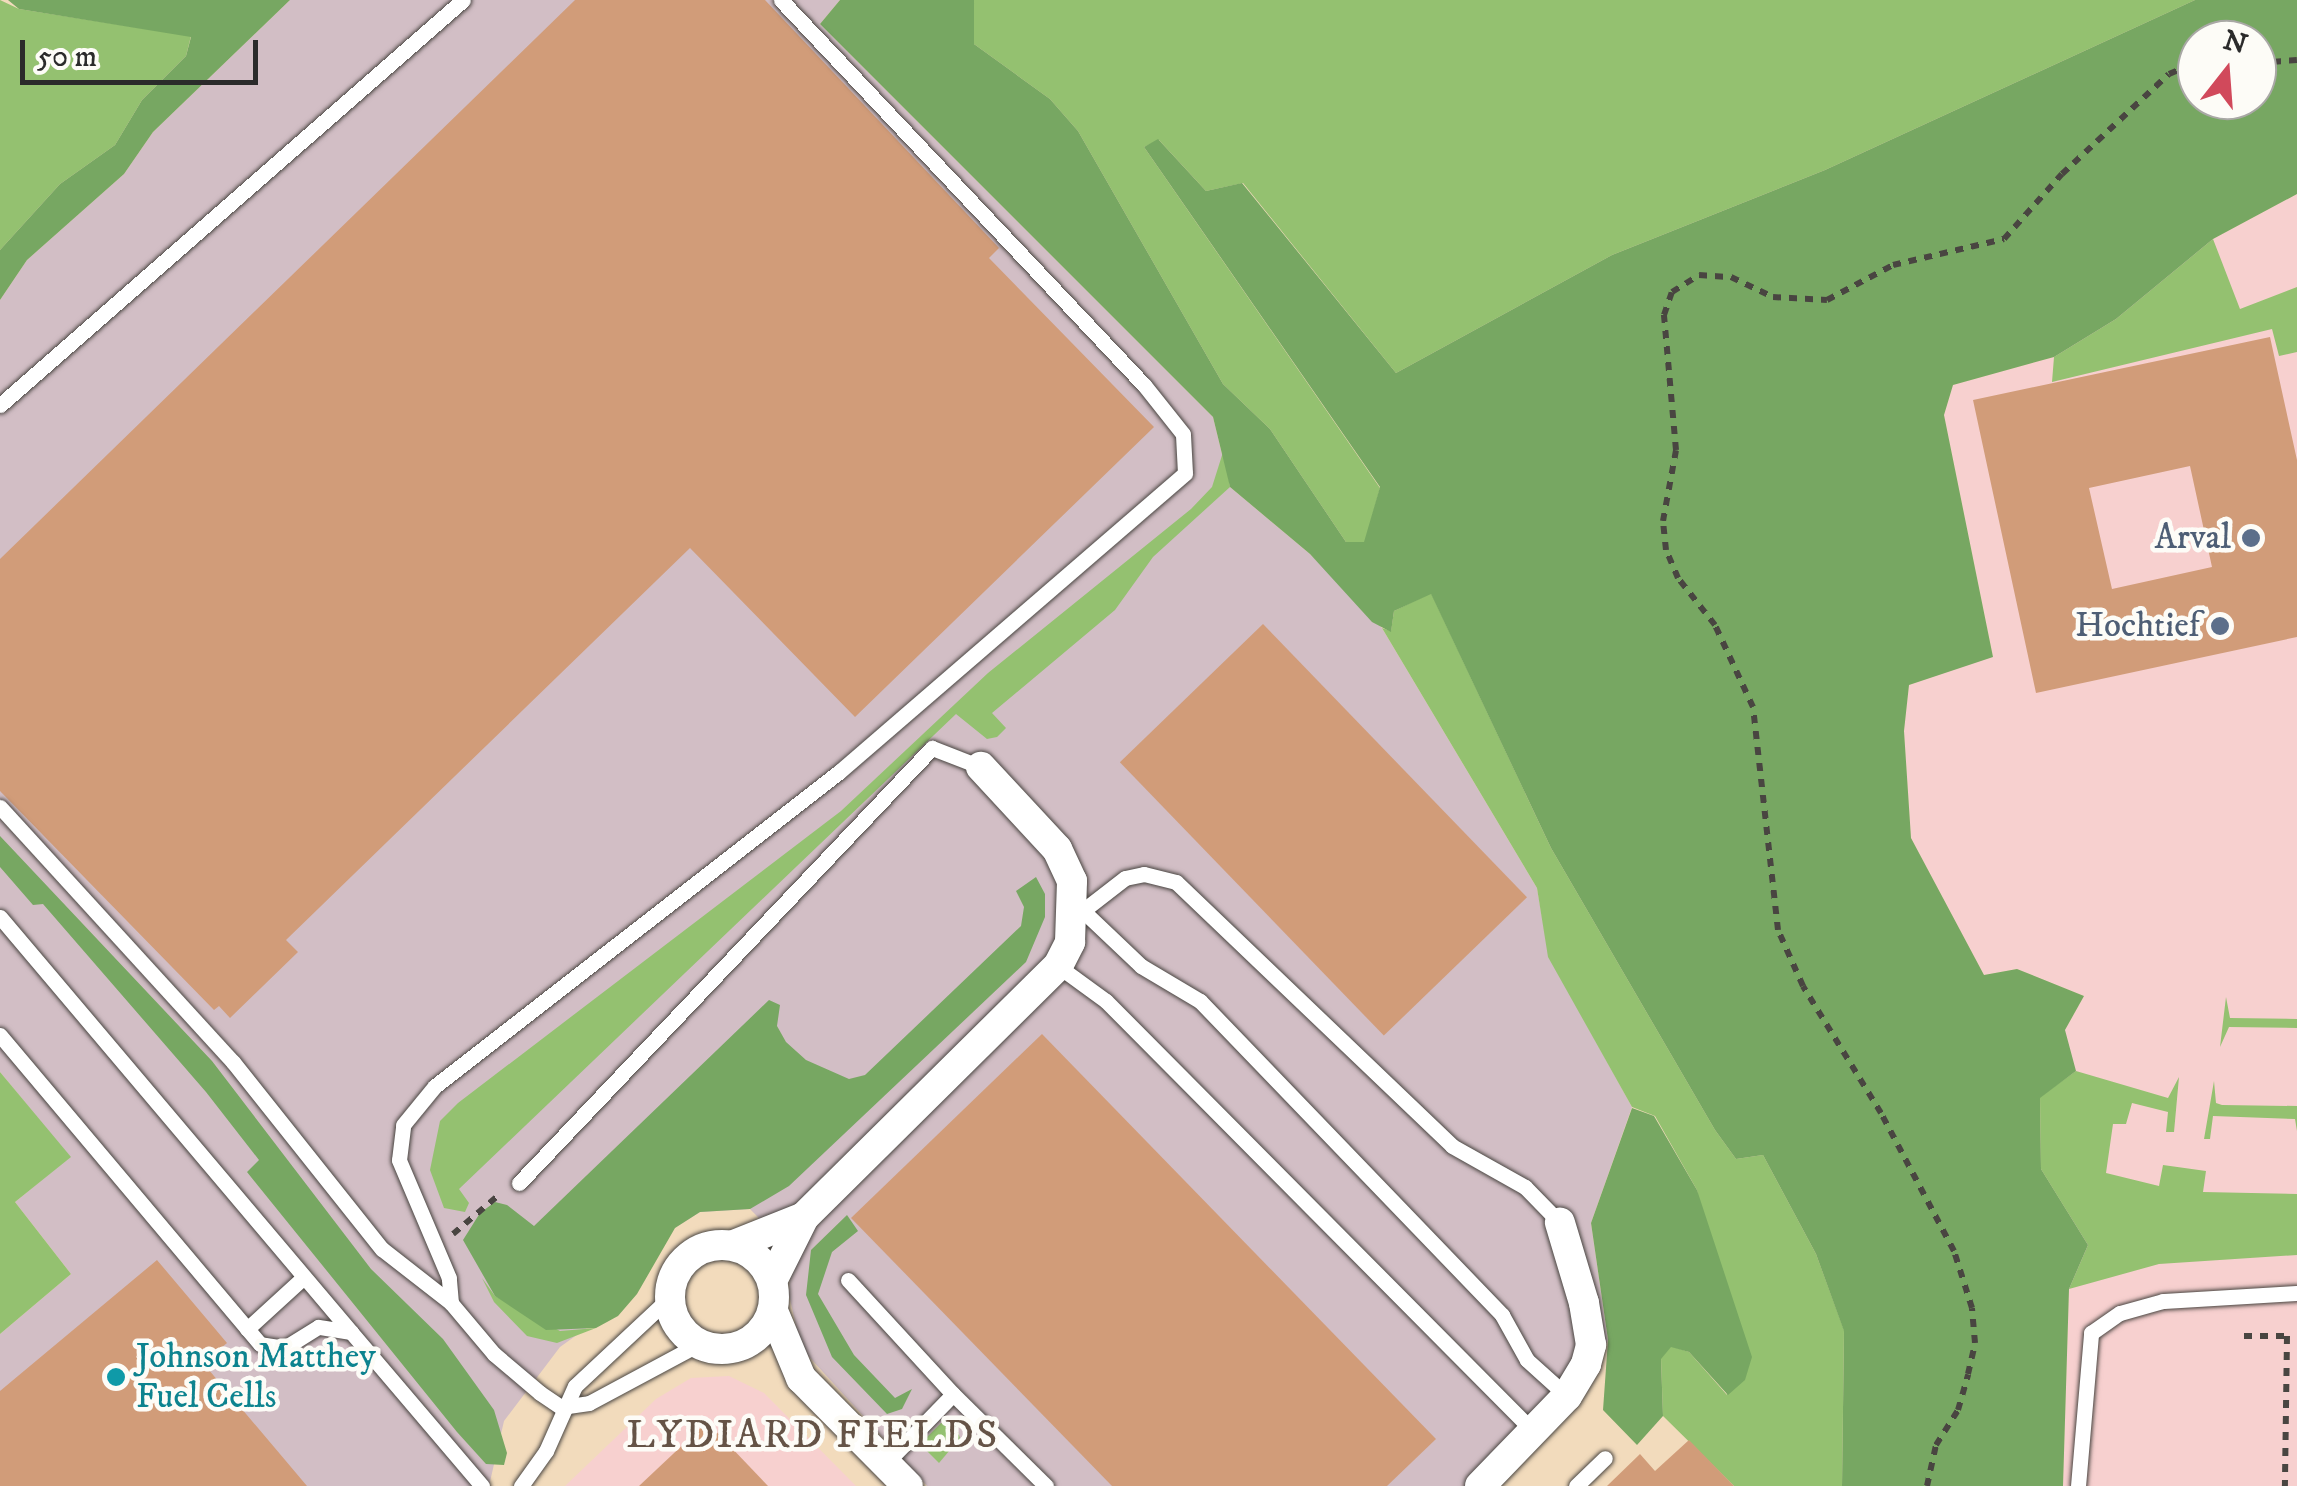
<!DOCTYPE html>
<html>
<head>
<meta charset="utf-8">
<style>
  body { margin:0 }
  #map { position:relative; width:2297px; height:1486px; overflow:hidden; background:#f2dbbc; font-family:"IM FELL DW Pica",serif }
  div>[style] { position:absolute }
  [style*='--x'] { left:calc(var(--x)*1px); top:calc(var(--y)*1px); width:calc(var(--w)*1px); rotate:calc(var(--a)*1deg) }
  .built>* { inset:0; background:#f7d0cf }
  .industrial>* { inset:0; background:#d2bec5 }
  .green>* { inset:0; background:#94c170 }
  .forest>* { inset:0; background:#77a762 }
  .building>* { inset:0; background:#d19c79; transform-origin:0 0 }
  .path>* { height:6px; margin-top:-3px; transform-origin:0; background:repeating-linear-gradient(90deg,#494541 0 8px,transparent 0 16px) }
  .roads { filter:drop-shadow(0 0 2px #494541) drop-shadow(0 0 2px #494541) }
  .service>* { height:15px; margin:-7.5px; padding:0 7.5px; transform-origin:7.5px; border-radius:7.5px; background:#fff }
  .minor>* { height:30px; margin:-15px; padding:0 15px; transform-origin:15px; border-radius:15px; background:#fff }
  .minor>.ring { margin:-15px; padding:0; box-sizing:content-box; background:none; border:30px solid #fff; border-radius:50% }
  .dots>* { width:28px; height:28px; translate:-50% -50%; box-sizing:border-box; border:5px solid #fdfcf7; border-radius:50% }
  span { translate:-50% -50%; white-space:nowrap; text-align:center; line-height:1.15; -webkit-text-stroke:9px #fdfcf7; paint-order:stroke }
  .service-label { font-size:35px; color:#4e5e75 }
  .right { translate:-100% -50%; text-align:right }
  .culture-label { font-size:35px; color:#0d838f }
  .left { translate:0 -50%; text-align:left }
  .quarter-label { font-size:40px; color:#655346; letter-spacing:2.5px }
  .north { position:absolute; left:2177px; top:20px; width:100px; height:100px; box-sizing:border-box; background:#fdfcf7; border:2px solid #a9a8a5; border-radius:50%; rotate:17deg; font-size:28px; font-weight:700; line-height:40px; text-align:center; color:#2b2b2b }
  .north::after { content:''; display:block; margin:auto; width:35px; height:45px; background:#d1495b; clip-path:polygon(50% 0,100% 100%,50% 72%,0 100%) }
  .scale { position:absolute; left:20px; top:40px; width:238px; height:45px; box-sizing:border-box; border:5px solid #2b2b2b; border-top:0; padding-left:12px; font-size:30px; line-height:35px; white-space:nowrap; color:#2b2b2b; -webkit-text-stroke:8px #fdfcf7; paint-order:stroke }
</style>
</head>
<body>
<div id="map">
  <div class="built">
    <div style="clip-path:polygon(2297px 194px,2297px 1486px,2063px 1486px,2069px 1289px,2065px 1030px,2084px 996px,2017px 969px,1984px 975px,1911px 838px,1904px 731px,1909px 685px,1993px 656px,1944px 415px,1953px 385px,2054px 357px,2213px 239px)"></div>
    <div style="clip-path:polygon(729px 1376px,764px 1393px,856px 1486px,565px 1486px,656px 1399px,691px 1378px)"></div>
  </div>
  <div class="industrial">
    <div style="clip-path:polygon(290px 0,840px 0,820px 24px,1213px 417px,1230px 487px,1310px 554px,1382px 628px,1537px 888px,1549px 957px,1632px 1107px,1591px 1223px,1608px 1340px,1589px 1385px,1490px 1486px,927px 1486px,801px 1348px,789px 1295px,791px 1251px,750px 1209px,700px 1212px,649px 1244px,613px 1309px,560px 1347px,504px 1421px,489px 1486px,0 1486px,0 1334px,71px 1274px,15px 1202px,70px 1157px,0 1072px,0 300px,27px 260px,124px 174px,153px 132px)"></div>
  </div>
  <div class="green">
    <div style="clip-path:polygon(0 0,19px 9px,191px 36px,186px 56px,142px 100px,115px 145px,60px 184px,0 250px)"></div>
    <div style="clip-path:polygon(974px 0,2195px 0,1825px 170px,1612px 255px,1396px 373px,1243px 183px,1206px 191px,1159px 140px,1144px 147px,1380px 488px,1365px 542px,1346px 542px,1270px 429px,1223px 384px,1078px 131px,1050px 99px,974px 44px)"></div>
    <div style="clip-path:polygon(2213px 239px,2240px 309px,2297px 287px,2297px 352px,2279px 356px,2272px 329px,2052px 382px,2054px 357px,2116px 319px)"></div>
    <div style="clip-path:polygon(1224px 449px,1230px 487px,1153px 557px,1115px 610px,992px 713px,1006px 728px,997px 737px,987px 739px,956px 714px,459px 1189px,469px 1203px,465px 1212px,444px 1208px,430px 1170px,440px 1121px,458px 1103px,841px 811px,988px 673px,1191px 509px,1212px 487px)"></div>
    <div style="clip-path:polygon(1431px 593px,1551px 848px,1715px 1130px,1736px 1159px,1763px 1155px,1816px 1254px,1844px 1330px,1842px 1486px,1734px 1486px,1663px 1416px,1661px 1358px,1671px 1346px,1689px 1352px,1727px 1395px,1697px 1190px,1655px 1116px,1632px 1107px,1548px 957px,1537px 888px,1382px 628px,1391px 631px,1394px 611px)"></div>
    <div style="clip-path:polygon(2226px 997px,2230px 1018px,2297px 1019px,2297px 1028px,2229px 1027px,2220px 1047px)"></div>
    <div style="clip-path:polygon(2076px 1071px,2168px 1098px,2179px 1077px,2174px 1132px,2166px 1132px,2168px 1112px,2132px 1103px,2126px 1124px,2113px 1124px,2106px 1173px,2159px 1186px,2163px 1165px,2206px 1171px,2203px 1192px,2297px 1194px,2297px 1255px,2159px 1264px,2069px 1289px,2088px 1245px,2041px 1169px,2040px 1097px)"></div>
    <div style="clip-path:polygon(0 1072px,71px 1157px,15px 1202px,71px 1274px,0 1334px)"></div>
    <div style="clip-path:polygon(2214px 1081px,2216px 1103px,2222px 1105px,2297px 1106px,2297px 1131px,2295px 1119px,2213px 1116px,2210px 1139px,2204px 1139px)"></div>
    <div style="clip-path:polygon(482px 1278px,495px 1296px,560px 1331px,596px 1328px,557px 1343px,527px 1336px,494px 1302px)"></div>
    <div style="clip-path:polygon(941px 1423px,955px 1424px,960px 1438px,939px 1463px,920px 1444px)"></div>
  </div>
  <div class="forest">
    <div style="clip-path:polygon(8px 0,290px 0,153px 132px,124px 174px,27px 260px,0 300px,0 250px,60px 184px,115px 145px,142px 100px,186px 56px,191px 37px,19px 9px)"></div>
    <div style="clip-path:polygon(evenodd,840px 0,974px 0,974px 44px,1050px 99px,1078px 131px,1223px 384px,1270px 429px,1346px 542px,1364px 542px,1380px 487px,1144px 147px,1158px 139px,1206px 191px,1242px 183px,1396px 373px,1612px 255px,1825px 170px,2195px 0,2297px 0,2297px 194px,2213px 239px,2116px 319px,2054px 357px,1953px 385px,1944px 415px,1993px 657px,1909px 685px,1904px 731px,1911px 838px,1984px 975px,2017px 969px,2084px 996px,2065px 1030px,2076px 1071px,2040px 1098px,2041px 1169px,2088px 1245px,2069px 1289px,2063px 1486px,1842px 1486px,1844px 1331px,1816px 1254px,1763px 1155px,1736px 1159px,1715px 1130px,1551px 848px,1431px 594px,1394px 611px,1391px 632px,1372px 622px,1310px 554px,1230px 487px,1213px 417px,820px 24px,840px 0,2197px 40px,2257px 40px,2257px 100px,2197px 100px,2197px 40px)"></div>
    <div style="clip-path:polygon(0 836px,212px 1061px,371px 1269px,443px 1339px,494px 1410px,507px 1453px,504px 1465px,486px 1464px,457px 1432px,247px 1172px,259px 1160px,206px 1092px,43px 904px,33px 905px,0 867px)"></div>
    <div style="clip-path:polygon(1036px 877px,1045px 894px,1045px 917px,1026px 962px,789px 1186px,750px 1209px,700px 1212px,675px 1228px,637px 1294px,618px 1316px,596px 1328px,546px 1330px,495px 1296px,463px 1240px,480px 1213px,495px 1202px,507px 1205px,534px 1226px,769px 1000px,780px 1005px,777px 1026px,786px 1042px,806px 1060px,849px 1079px,865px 1075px,1021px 926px,1024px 907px,1016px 891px)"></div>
    <div style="clip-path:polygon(1632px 1108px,1654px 1116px,1697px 1190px,1752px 1357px,1745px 1380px,1728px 1395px,1689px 1352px,1671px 1347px,1661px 1359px,1663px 1416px,1637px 1445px,1603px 1410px,1608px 1340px,1591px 1223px)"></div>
    <div style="clip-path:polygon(847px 1215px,858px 1231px,832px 1252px,818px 1294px,854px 1355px,895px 1398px,912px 1389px,902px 1409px,887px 1414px,832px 1357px,806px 1295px,811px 1250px)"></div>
  </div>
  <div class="building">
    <div style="clip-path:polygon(575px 0,765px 0,999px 248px,989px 258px,1154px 427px,855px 717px,690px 548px,286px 940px,298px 952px,230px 1018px,219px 1006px,214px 1010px,0 791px,0 559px)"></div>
    <div style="clip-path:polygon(evenodd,2270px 337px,2297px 460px,2297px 637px,2036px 693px,1973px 400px,2270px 337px,2190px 466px,2212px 567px,2112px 589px,2089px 488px,2190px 466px)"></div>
    <div style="left:1263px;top:624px;width:380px;height:199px;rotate:46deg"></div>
    <div style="clip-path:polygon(1042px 1034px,1436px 1439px,1387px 1486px,1112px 1486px,851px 1218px)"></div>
    <div style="clip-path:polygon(157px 1260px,227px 1343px,203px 1363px,307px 1486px,0 1486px,0 1391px)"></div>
    <div style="clip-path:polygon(707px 1422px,768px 1486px,639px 1486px)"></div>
    <div style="clip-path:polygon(1689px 1440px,1734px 1486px,1607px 1486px,1640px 1454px,1655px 1471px)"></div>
  </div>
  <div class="path">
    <div style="--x:2257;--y:63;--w:40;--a:-4.3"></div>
    <div style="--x:453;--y:1234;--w:62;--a:-40.4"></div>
    <div style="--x:2244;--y:1336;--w:43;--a:0"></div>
    <div style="--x:2287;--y:1336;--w:150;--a:90.8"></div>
    <div style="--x:1927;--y:1486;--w:42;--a:-77.6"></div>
    <div style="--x:1936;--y:1445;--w:41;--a:-57.8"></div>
    <div style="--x:1958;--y:1410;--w:37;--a:-74"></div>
    <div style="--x:1968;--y:1374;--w:32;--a:-77"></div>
    <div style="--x:1975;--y:1343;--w:35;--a:-95"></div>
    <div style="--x:1972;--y:1308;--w:60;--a:-107.5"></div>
    <div style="--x:1954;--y:1251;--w:156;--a:-117.9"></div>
    <div style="--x:1881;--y:1113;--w:149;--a:-121.6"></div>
    <div style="--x:1803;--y:986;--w:61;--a:-114.1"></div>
    <div style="--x:1778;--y:930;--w:224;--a:-96.4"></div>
    <div style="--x:1753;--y:707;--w:90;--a:-114.9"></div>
    <div style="--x:1715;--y:625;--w:60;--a:-128.2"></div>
    <div style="--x:1678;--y:578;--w:30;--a:-113"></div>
    <div style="--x:1666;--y:550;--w:29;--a:-96"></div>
    <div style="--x:1663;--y:521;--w:72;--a:-79.6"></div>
    <div style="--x:1676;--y:450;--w:136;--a:-95.1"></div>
    <div style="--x:1664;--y:315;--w:24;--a:-71"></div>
    <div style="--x:1672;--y:292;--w:32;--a:-32"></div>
    <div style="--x:1699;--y:275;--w:32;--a:4"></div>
    <div style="--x:1731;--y:277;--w:47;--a:25.5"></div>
    <div style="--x:1773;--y:297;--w:54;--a:3.2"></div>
    <div style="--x:1827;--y:300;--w:75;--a:-27.9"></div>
    <div style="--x:1893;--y:265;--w:114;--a:-13.2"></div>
    <div style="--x:2004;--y:239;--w:87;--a:-48.3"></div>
    <div style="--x:2062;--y:174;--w:146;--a:-43.1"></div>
    <div style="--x:2169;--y:74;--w:30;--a:-23"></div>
  </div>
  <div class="roads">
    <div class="service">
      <div style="--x:0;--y:405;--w:615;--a:-41.18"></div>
      <div style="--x:0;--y:807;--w:345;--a:47.6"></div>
      <div style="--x:233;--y:1062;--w:239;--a:51.5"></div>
      <div style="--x:382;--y:1249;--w:88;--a:38"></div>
      <div style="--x:451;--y:1303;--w:67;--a:49.9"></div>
      <div style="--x:494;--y:1354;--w:60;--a:40.3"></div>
      <div style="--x:540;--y:1393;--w:25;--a:34"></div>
      <div style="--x:561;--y:1407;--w:28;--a:-8"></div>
      <div style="--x:589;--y:1403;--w:125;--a:-28.2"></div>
      <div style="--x:1081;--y:909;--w:83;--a:43.5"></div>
      <div style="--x:1141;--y:966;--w:69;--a:30.7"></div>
      <div style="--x:1200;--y:1001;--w:436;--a:46.1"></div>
      <div style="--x:1502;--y:1315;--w:51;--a:60.9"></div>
      <div style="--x:1527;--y:1360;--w:54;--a:42"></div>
      <div style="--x:1076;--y:916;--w:62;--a:-37.8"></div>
      <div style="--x:1125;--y:878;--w:19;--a:-12"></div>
      <div style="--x:1144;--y:874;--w:33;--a:14"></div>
      <div style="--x:1176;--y:882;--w:382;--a:43.7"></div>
      <div style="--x:1452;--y:1146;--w:84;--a:29.3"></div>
      <div style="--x:1525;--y:1187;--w:50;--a:45.8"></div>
      <div style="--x:0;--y:917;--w:544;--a:49.78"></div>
      <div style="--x:351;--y:1332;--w:33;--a:-171"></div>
      <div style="--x:318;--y:1327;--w:39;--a:148"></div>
      <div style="--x:285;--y:1348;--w:25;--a:-171"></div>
      <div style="--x:260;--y:1344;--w:404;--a:-130.1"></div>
      <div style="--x:1058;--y:966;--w:59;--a:36.1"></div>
      <div style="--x:1106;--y:1001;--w:607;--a:45.2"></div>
      <div style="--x:519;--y:1183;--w:600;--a:-46.49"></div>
      <div style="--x:932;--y:748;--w:53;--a:21.2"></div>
      <div style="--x:848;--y:1280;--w:155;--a:47.4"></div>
      <div style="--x:451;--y:1303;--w:25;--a:-95"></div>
      <div style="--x:449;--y:1278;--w:128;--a:-113"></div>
      <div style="--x:399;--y:1160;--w:35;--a:-83"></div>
      <div style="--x:403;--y:1125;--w:50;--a:-50.6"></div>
      <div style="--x:435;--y:1086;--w:512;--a:-37.86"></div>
      <div style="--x:839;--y:772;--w:457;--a:-40.8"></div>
      <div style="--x:1185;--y:473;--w:39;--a:-93"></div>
      <div style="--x:1183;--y:434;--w:63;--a:-128.5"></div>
      <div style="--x:1144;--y:385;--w:529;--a:-133.32"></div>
      <div style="--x:247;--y:1329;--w:77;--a:-42.4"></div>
      <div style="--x:351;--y:1332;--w:202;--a:49.6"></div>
      <div style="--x:886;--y:1463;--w:96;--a:-45.8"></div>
      <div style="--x:953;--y:1394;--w:131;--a:44.7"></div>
      <div style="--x:521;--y:1486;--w:43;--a:-54.5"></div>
      <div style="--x:546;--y:1451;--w:71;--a:-66"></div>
      <div style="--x:575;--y:1386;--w:130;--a:-43.1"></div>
      <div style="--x:1576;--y:1486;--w:40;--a:-44"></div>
      <div style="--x:2078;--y:1486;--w:154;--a:-85.1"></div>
      <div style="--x:2091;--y:1333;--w:35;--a:-35"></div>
      <div style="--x:2120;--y:1313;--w:45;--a:-15.6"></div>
      <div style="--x:2163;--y:1301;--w:134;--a:-3.4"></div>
    </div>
    <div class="minor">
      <div class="ring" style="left:670px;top:1245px;width:74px;height:74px"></div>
      <div style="--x:734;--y:1245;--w:75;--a:-21.8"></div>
      <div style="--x:773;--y:1279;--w:69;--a:-63.4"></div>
      <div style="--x:804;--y:1217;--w:357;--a:-44.7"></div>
      <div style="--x:1058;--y:966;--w:27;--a:-63"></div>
      <div style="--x:1070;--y:942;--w:61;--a:-88.1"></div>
      <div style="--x:1072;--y:881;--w:35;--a:-115"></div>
      <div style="--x:1057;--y:849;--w:112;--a:-132.8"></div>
      <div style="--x:773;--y:1311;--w:73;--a:67.3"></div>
      <div style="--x:801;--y:1378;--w:152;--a:45.3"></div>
      <div style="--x:1480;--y:1486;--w:125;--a:-46"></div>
      <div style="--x:1567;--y:1396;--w:37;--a:-59"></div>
      <div style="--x:1586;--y:1364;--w:20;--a:-75"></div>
      <div style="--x:1591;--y:1345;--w:43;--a:-99.5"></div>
      <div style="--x:1584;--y:1303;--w:84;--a:-106.7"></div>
    </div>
  </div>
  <div class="dots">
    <div style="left:2251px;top:538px;background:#5c6f8a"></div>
    <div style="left:2220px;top:626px;background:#5c6f8a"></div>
    <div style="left:116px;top:1377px;background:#0f9aa8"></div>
  </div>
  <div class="service-label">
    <span class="right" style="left:2231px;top:538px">Arval</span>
    <span class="right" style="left:2200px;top:626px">Hochtief</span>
  </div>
  <div class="culture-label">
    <span class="left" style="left:136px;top:1377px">Johnson Matthey<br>Fuel Cells</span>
  </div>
  <div class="quarter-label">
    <span style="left:813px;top:1436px">LYDIARD FIELDS</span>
  </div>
  <div class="north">N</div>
  <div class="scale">50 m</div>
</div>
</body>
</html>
